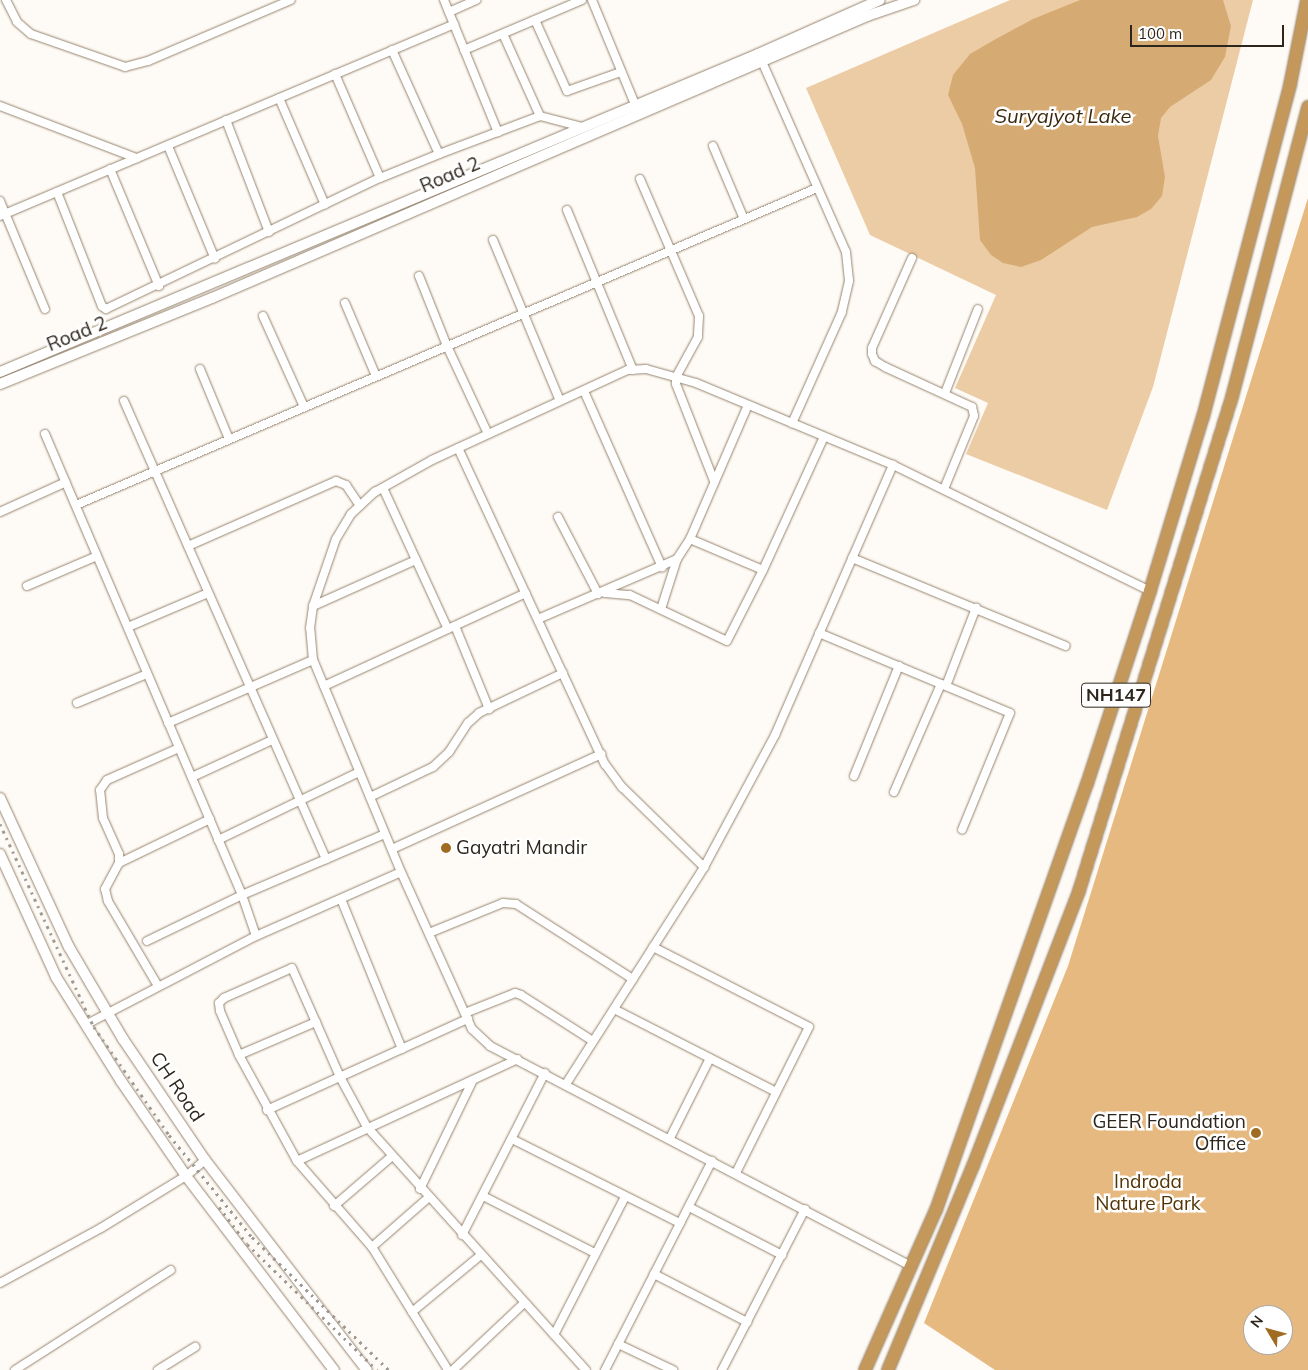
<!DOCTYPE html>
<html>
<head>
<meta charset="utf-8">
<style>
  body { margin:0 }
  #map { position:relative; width:1308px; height:1370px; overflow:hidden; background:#fefaf5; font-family:Mulish,sans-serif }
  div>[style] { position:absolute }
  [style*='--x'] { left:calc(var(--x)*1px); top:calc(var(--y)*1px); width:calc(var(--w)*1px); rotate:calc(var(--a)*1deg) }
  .green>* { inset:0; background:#eccca5 }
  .forest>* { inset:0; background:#e6b981 }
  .water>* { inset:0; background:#d6ab73 }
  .roads { filter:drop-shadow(0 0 1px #96846e) drop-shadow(0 0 1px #96846e) }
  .minor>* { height:8px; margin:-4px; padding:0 4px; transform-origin:4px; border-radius:4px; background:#fff }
  .tertiary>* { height:10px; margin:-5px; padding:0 5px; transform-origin:5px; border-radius:5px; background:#fff }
  .trunk>* { height:12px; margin:-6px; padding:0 6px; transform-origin:6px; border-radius:6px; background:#c4985a }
  .rail>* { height:3px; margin-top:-1.5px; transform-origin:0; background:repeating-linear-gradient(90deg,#9e9992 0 2.5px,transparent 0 7.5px) }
  .dots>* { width:14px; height:14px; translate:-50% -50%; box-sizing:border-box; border:2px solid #fff; border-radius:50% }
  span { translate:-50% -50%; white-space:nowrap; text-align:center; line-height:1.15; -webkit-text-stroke:5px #fff; paint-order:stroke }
  .shield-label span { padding:1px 4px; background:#fff; border:1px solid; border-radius:4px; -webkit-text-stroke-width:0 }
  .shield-label { font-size:18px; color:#2d261d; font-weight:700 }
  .street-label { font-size:19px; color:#2d261d }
  .poi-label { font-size:19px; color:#2d261d }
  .left { translate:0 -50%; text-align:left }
  .right { translate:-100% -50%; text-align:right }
  .park-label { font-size:19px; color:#523406 }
  .water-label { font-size:20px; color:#3b280f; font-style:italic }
  .north { position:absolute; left:1243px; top:1305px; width:50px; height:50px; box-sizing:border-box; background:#fff; border:1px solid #aba8a5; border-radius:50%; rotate:307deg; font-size:14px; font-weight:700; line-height:20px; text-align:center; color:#2d261d }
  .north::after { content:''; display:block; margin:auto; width:18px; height:22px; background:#9f6c22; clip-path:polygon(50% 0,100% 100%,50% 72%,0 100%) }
  .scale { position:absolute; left:1130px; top:25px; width:154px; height:22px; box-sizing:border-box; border:2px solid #2d261d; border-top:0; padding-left:6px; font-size:15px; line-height:18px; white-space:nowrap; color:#2d261d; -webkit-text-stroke:4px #fff; paint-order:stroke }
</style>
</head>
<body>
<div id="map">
  <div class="green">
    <div style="clip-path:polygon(1010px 0,1253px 0,1153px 387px,1107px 510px,966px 454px,988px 403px,955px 388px,996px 295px,870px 235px,806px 88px)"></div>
  </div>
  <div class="forest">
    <div style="clip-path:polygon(evenodd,1308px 198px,1308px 1370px,995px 1370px,924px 1323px,1068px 966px,1308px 198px,1253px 1315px,1283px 1315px,1283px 1345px,1253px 1345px,1253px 1315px)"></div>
  </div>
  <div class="water">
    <div style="clip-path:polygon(1080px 0,1223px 0,1231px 26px,1225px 57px,1211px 80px,1170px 107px,1161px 118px,1158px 136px,1165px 177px,1162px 196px,1151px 209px,1137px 217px,1092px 227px,1041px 260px,1021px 267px,1003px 263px,991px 255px,980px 240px,975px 168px,962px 124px,948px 95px,953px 75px,970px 54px,994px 40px,1033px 19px)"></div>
  </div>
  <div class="roads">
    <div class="minor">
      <div style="--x:6;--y:0;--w:25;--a:63"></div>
      <div style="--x:17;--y:22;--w:18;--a:41"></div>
      <div style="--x:31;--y:34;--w:100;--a:19.3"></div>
      <div style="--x:125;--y:67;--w:24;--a:-15"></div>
      <div style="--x:148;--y:61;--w:155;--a:-23.1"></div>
      <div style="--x:444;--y:0;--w:143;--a:67.8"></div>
      <div style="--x:592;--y:0;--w:118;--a:67.6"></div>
      <div style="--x:449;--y:12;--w:30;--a:-24"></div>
      <div style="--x:535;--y:20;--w:78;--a:65.7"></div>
      <div style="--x:567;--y:91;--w:57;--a:-19.4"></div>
      <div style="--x:503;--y:34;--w:90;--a:65.7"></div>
      <div style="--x:392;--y:50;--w:114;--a:65.7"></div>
      <div style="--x:464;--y:50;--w:128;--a:-23"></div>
      <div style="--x:760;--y:57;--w:213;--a:66.2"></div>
      <div style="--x:846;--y:252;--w:29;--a:84"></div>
      <div style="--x:849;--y:281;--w:32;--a:103"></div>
      <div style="--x:842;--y:312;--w:122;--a:114.2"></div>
      <div style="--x:335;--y:74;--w:113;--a:66.6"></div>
      <div style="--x:279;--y:98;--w:116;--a:66.7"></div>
      <div style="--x:0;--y:106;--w:146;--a:20.9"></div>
      <div style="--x:226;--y:120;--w:120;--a:69"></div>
      <div style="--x:168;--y:146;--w:122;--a:67.4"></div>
      <div style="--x:713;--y:146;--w:79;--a:67"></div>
      <div style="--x:110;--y:169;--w:127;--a:67.3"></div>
      <div style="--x:640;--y:179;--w:149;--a:66.7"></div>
      <div style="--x:699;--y:316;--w:21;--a:93"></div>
      <div style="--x:698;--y:337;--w:46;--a:118.8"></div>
      <div style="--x:676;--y:377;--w:7;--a:90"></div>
      <div style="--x:676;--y:384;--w:104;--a:68.6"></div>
      <div style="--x:57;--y:192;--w:123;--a:68.5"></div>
      <div style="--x:102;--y:306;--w:5;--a:37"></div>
      <div style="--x:106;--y:309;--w:304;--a:-25.6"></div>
      <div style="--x:380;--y:178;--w:64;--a:-22.1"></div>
      <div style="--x:439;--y:154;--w:108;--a:-20.6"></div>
      <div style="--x:540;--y:116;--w:43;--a:14.7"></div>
      <div style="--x:0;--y:201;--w:117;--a:67.4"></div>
      <div style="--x:567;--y:210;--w:173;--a:67.6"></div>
      <div style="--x:0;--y:216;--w:493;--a:-22.9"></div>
      <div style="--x:493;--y:240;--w:174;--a:67.4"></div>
      <div style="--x:912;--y:258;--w:98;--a:114"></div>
      <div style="--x:872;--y:348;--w:6;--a:90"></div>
      <div style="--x:872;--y:354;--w:8;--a:67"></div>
      <div style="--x:875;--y:361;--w:12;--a:31"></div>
      <div style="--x:885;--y:367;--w:96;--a:24.7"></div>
      <div style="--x:972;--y:407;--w:9;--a:77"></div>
      <div style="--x:974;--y:416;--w:79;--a:112.3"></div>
      <div style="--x:419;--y:276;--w:75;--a:68.2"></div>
      <div style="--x:447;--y:346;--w:97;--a:65"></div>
      <div style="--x:345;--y:303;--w:79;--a:67"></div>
      <div style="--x:263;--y:316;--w:100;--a:65.7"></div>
      <div style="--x:200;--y:369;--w:76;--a:67.5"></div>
      <div style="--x:584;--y:391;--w:193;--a:66.1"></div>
      <div style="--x:945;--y:393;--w:90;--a:-68.6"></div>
      <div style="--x:124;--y:401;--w:501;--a:66.2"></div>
      <div style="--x:45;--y:434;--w:501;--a:66.86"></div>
      <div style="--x:242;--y:895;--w:43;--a:71.1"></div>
      <div style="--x:458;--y:448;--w:349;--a:65.1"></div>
      <div style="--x:605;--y:764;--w:29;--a:54"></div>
      <div style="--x:622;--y:787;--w:115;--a:44.3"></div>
      <div style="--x:383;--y:488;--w:155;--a:65.3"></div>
      <div style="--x:76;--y:505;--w:806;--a:-23.16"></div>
      <div style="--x:0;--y:512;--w:72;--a:-24.4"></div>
      <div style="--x:558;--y:517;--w:87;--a:62.5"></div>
      <div style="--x:690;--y:539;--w:79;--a:23"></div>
      <div style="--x:763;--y:570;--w:146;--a:-65.4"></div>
      <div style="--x:188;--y:546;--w:162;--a:-23.7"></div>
      <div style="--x:336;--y:481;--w:11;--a:22"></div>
      <div style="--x:346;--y:485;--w:25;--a:56"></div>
      <div style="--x:852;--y:558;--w:231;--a:22.4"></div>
      <div style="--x:27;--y:586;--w:76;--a:-23.2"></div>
      <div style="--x:605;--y:593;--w:25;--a:5"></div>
      <div style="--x:630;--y:595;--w:107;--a:25.4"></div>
      <div style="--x:727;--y:641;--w:80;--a:-63.1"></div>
      <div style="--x:313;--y:606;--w:113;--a:-24.1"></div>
      <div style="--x:661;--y:609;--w:52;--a:-72.3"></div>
      <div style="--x:538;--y:619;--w:151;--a:-23.3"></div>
      <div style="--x:677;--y:559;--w:24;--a:-57"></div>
      <div style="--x:690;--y:539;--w:146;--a:-66.6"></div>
      <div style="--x:455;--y:626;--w:90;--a:67.7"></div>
      <div style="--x:128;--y:627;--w:87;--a:-23"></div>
      <div style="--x:819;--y:633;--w:207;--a:22.7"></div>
      <div style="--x:1010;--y:713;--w:126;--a:112.3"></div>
      <div style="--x:324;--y:686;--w:222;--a:-24.7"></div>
      <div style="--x:946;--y:686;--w:84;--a:-69"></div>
      <div style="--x:77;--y:703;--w:76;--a:-22.5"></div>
      <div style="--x:168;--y:723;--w:158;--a:-23.5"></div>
      <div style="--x:854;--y:776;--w:119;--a:-67.8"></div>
      <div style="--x:192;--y:777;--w:88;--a:-24.8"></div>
      <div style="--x:894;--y:792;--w:118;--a:-66.5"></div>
      <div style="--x:370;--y:797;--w:70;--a:-25.5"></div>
      <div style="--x:433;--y:767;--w:22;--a:-43"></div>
      <div style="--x:449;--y:752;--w:35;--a:-57"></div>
      <div style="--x:468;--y:723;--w:15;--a:-42"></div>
      <div style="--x:479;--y:713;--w:93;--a:-25.5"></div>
      <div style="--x:218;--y:840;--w:157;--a:-25.7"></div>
      <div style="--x:392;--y:849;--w:230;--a:-24.4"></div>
      <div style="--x:119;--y:863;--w:101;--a:-25.8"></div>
      <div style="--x:401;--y:872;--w:230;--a:-112.5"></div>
      <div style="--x:313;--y:660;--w:32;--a:-95"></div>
      <div style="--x:310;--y:628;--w:22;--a:-82"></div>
      <div style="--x:313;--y:606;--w:71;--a:-71.1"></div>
      <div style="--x:336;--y:539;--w:29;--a:-59"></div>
      <div style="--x:351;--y:514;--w:33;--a:-43"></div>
      <div style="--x:375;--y:492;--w:65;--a:-29.3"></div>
      <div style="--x:432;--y:460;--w:216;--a:-24.7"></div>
      <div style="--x:628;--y:370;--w:18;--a:-3"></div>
      <div style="--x:646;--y:369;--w:52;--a:15.6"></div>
      <div style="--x:696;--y:383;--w:213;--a:22.6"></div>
      <div style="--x:893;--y:465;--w:286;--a:26.1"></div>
      <div style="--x:341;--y:899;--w:162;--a:67.9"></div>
      <div style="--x:429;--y:933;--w:80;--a:-22.1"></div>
      <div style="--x:503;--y:903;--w:13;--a:4"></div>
      <div style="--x:516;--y:904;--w:139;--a:32.7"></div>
      <div style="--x:147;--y:941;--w:106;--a:-25.8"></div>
      <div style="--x:242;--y:895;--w:155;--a:-23.1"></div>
      <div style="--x:653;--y:947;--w:175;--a:27.1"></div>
      <div style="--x:809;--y:1027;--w:163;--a:116.6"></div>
      <div style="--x:158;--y:986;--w:99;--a:-120.5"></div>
      <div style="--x:108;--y:901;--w:12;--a:-104"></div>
      <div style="--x:105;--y:889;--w:30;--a:-62"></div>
      <div style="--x:119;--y:863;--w:9;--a:-90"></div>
      <div style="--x:119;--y:854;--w:39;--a:-114"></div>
      <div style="--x:103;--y:818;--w:28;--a:-96"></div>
      <div style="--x:100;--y:790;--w:12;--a:-55"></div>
      <div style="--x:107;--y:780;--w:79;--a:-24"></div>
      <div style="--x:614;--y:1009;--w:182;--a:27.1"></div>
      <div style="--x:465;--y:1013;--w:54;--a:-21.8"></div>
      <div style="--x:515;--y:993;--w:6;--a:18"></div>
      <div style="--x:521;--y:995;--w:85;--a:32.6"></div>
      <div style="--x:87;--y:1024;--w:191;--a:-27.5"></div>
      <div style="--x:256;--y:936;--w:158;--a:-23.8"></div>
      <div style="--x:401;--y:872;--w:172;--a:65.7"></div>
      <div style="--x:472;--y:1029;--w:25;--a:43"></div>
      <div style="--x:490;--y:1046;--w:475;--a:27.6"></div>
      <div style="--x:239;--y:1055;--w:84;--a:-23.2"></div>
      <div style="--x:566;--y:1084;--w:257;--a:-57.5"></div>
      <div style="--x:704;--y:867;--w:150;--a:-61.7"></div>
      <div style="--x:775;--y:735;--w:295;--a:-66.4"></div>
      <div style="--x:267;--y:1110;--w:221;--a:-24.4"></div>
      <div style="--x:670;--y:1138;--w:89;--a:-63.4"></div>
      <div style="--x:512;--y:1139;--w:188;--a:26.6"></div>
      <div style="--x:297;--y:1161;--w:243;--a:-24.8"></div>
      <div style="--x:420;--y:1189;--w:121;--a:-64.1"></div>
      <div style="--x:483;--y:1196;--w:126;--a:27"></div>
      <div style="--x:334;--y:1206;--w:75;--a:-40.7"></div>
      <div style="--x:689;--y:1207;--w:105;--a:27.3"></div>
      <div style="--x:462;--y:1235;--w:182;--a:-62.9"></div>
      <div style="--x:372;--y:1247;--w:74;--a:-41.2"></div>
      <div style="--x:654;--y:1274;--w:105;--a:27.3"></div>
      <div style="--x:0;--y:1283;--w:115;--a:-28.6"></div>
      <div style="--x:101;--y:1228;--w:100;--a:-31.5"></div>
      <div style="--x:186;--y:1176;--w:25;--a:-40"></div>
      <div style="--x:412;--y:1312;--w:89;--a:-39.6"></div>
      <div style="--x:554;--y:1335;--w:155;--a:-62.8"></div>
      <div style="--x:618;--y:1344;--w:61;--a:25.3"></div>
      <div style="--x:15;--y:1370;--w:185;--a:-32.7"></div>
      <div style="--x:158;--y:1370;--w:44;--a:-31.9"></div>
      <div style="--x:448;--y:1370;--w:145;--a:-121.7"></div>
      <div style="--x:372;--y:1247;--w:114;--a:-131.1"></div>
      <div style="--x:297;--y:1161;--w:121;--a:-118.7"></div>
      <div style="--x:239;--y:1055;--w:48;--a:-113.4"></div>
      <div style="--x:220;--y:1011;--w:8;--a:-97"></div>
      <div style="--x:219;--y:1003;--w:7;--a:-45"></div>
      <div style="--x:224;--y:998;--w:74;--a:-23.8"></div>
      <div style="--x:292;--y:968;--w:119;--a:66.2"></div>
      <div style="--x:340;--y:1077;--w:57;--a:61.6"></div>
      <div style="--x:367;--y:1127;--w:327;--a:48"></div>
      <div style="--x:453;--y:1370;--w:96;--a:-43.3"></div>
      <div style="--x:605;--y:1370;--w:235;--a:-62.9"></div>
      <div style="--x:722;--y:1370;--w:181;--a:-62.7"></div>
    </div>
    <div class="tertiary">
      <div style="--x:0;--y:372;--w:822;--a:-22.76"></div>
      <div style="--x:758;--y:54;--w:133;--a:-23.9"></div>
      <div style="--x:0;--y:384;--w:229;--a:-22.1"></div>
      <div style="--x:212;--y:298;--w:713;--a:-23.29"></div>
      <div style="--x:867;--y:16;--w:50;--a:-18.8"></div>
      <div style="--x:0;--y:798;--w:164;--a:65.2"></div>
      <div style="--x:69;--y:947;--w:107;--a:59.6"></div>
      <div style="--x:123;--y:1039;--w:146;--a:55.9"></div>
      <div style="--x:205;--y:1160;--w:265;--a:52.4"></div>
      <div style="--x:0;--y:854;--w:135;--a:65.5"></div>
      <div style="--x:56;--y:977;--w:123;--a:58"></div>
      <div style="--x:121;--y:1081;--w:115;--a:55.6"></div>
      <div style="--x:186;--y:1176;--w:244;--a:52.7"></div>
    </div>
    <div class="trunk">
      <div style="--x:865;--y:1370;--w:175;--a:-66.1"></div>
      <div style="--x:936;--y:1210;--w:452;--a:-70.5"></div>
      <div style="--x:1087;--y:784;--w:203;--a:-71.9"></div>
      <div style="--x:1150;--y:591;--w:182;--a:-73.1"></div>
      <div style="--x:1203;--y:417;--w:343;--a:-75.3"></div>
      <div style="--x:1290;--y:85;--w:87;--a:-78.7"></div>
      <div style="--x:888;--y:1370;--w:221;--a:-67.4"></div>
      <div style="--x:973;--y:1166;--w:295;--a:-68.9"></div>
      <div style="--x:1079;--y:891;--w:517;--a:-72.79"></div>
      <div style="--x:1232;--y:397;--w:300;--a:-75.3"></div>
    </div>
  </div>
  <div class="rail">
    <div style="--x:0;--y:824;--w:224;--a:65.2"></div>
    <div style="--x:94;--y:1027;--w:131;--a:55.2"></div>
    <div style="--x:169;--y:1135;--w:132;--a:50.9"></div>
    <div style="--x:252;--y:1237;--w:191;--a:44.2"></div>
    <div style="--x:219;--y:1207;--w:46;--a:52.9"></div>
    <div style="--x:247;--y:1244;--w:181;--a:44.1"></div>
  </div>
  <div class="dots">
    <div style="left:446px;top:848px;background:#9f6c22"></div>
    <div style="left:1256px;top:1133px;background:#9f6c22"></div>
  </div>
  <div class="shield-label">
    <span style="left:1116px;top:695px">NH147</span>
  </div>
  <div class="street-label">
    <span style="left:450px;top:175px;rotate:-23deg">Road 2</span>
    <span style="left:77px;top:334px;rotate:-22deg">Road 2</span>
    <span style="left:177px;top:1087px;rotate:56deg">CH Road</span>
  </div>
  <div class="poi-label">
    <span class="left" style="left:456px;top:848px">Gayatri Mandir</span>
    <span class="right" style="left:1246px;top:1133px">GEER Foundation<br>Office</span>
  </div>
  <div class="park-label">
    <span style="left:1148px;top:1193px">Indroda<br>Nature Park</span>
  </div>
  <div class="water-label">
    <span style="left:1063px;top:115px">Suryajyot Lake</span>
  </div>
  <div class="north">N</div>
  <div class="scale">100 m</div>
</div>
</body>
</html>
